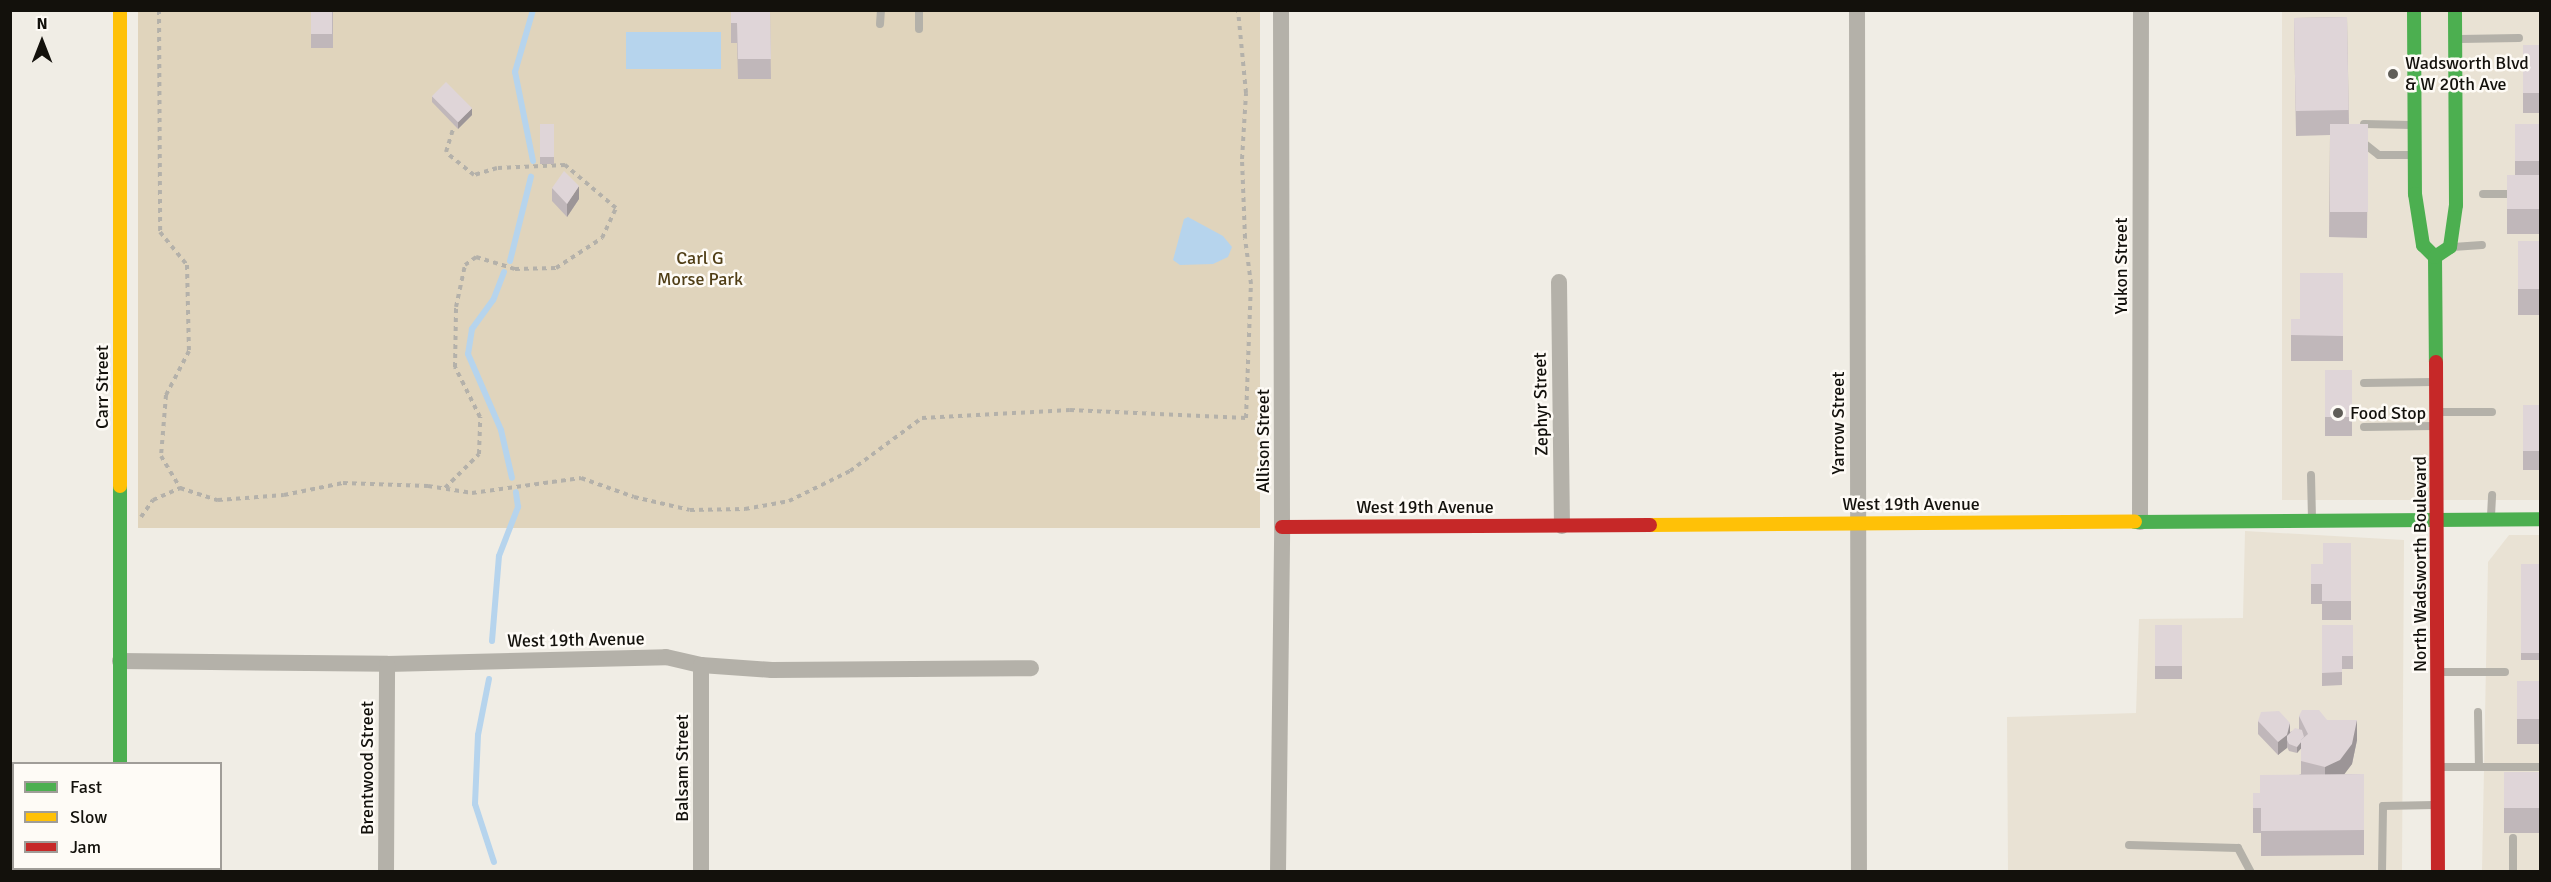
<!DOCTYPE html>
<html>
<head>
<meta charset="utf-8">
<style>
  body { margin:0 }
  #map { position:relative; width:2551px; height:882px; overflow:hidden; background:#f0ede5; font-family:Signika,sans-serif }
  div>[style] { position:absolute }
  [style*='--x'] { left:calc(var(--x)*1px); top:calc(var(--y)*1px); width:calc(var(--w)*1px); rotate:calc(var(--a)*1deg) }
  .built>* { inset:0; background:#e9e2d4; transform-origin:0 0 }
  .green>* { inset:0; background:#e0d4bc; transform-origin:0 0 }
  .water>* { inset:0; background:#b6d4ed; transform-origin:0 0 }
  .stream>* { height:6px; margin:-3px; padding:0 3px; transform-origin:3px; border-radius:3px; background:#b6d4ed }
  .path>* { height:4px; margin-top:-2px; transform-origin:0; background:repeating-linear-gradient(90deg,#b4b1aa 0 4.5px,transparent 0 9px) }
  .lane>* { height:8px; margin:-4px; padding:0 4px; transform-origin:4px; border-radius:4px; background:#b4b1a9 }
  .street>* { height:16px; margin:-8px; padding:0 8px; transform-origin:8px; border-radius:8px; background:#b4b1a9 }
  .fast>* { height:14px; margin:-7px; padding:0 7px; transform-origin:7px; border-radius:7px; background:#4caf50 }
  .slow>* { height:14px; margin:-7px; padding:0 7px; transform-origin:7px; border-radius:7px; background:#ffc107 }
  .jam>* { height:14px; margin:-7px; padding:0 7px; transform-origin:7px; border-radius:7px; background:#c62828 }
  .wall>* { inset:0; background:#c0b7ba; transform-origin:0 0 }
  .shaded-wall>* { inset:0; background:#9c9597 }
  .building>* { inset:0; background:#dfd5d8; transform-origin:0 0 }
  .dots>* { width:16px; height:16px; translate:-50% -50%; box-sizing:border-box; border:3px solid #fefbf6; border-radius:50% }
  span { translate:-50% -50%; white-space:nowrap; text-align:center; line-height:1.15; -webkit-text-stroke:5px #fefbf6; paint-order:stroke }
  .poi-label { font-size:18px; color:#13110c }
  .left { translate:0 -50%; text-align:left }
  .park-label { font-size:18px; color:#503e16 }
  .street-label { font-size:18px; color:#13110c }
  .frame { position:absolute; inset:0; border:12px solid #13110c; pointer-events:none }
  .legend { position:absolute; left:12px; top:762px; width:210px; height:108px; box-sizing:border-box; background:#fefbf6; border:2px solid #a09d98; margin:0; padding:8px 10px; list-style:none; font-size:18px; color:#13110c }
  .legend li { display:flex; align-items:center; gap:12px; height:30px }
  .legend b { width:30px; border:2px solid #a09d98 }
  .north { position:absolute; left:12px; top:12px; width:60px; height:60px; -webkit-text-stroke:4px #fefbf6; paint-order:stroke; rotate:0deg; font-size:16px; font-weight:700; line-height:24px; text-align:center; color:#13110c }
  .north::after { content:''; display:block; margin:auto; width:21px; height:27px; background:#13110c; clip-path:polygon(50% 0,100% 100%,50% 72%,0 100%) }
</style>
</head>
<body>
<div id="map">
  <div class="built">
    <div style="left:2282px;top:11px;width:258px;height:489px"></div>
    <div style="clip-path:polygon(2245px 531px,2404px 540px,2402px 871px,2008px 871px,2007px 717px,2136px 713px,2139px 619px,2243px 618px)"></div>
    <div style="clip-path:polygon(2509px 535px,2540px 535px,2540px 871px,2482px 872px,2488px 562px)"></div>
  </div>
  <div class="green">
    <div style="left:138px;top:11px;width:1122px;height:517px"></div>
  </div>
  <div class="water">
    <div style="left:721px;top:32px;width:37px;height:95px;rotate:90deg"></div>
    <div style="clip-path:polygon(1188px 217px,1223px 236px,1232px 247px,1228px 257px,1213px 264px,1180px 265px,1173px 260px,1184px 219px)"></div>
  </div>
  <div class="stream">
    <div style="--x:533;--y:161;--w:91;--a:-101.4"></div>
    <div style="--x:515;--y:72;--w:65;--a:-73.8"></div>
    <div style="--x:510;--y:261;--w:87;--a:-76"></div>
    <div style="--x:504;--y:272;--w:30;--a:111"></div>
    <div style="--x:493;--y:300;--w:36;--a:126"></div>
    <div style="--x:472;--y:329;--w:25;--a:99"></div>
    <div style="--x:468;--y:354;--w:83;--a:66.5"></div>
    <div style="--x:501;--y:430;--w:49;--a:77.1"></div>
    <div style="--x:492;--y:641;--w:85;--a:-85.3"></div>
    <div style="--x:499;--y:556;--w:53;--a:-68.8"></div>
    <div style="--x:518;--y:507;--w:15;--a:-98"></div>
    <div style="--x:489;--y:679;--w:57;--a:101.1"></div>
    <div style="--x:478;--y:735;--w:69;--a:92.5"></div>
    <div style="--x:475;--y:804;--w:61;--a:71.9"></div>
  </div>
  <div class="path">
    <div style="--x:159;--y:10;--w:222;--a:89.7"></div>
    <div style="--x:160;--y:232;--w:43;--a:50.7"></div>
    <div style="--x:187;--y:265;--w:86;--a:88.7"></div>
    <div style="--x:189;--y:351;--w:50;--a:117.6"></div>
    <div style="--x:166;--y:395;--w:61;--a:94.7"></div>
    <div style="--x:161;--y:456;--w:37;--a:59"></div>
    <div style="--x:180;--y:488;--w:40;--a:18"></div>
    <div style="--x:218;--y:500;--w:66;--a:-4.3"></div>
    <div style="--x:284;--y:495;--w:60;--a:-11.5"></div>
    <div style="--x:343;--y:483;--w:85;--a:2"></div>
    <div style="--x:428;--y:486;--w:45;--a:9"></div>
    <div style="--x:472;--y:493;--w:110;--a:-7.8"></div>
    <div style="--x:581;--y:478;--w:56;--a:19.7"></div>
    <div style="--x:634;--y:497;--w:57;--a:13.1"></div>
    <div style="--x:690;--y:510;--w:55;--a:-1"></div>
    <div style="--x:745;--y:509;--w:45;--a:-10.3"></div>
    <div style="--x:789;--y:501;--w:68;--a:-26.2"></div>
    <div style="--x:850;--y:471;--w:89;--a:-36.4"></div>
    <div style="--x:922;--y:418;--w:148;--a:-3.1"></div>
    <div style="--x:1070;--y:410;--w:176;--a:2.6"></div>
    <div style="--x:1246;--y:418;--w:134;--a:-87.9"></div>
    <div style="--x:1251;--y:284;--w:46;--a:-97.4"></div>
    <div style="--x:1245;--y:238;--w:79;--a:-92.2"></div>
    <div style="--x:1242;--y:159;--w:66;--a:-86.5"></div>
    <div style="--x:1246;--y:93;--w:83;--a:-95.5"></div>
    <div style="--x:445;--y:488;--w:48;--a:-45"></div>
    <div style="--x:479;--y:454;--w:37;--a:-88"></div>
    <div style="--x:480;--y:417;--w:56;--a:-116.6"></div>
    <div style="--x:455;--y:367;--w:60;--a:-89"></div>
    <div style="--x:456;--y:307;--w:43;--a:-77.9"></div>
    <div style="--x:465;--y:265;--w:14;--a:-36"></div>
    <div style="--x:476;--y:257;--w:41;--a:17.1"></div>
    <div style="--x:515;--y:269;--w:41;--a:-1.4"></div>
    <div style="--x:556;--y:268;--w:55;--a:-33.1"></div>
    <div style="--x:602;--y:238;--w:33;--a:-65"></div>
    <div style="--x:616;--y:208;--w:67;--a:-139.9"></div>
    <div style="--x:565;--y:165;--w:68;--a:177.5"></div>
    <div style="--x:497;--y:168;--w:24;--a:163"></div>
    <div style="--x:474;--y:175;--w:36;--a:-141"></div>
    <div style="--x:446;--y:152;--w:24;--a:-73"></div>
    <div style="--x:141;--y:517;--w:21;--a:-55"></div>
    <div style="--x:153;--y:500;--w:30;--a:-24"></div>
  </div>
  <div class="lane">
    <div style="--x:880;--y:24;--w:14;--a:-86"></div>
    <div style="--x:919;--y:29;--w:19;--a:-90"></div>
    <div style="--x:2460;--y:39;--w:59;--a:-1"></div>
    <div style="--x:2364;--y:124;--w:47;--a:1.2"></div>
    <div style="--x:2366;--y:145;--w:16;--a:38"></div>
    <div style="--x:2379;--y:155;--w:32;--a:0"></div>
    <div style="--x:2483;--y:194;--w:33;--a:0"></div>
    <div style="--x:2453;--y:247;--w:29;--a:-4"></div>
    <div style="--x:2364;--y:383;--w:69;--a:-0.8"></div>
    <div style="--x:2438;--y:412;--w:54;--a:0"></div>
    <div style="--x:2364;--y:427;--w:69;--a:-0.8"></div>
    <div style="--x:2311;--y:475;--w:44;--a:88.7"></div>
    <div style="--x:2491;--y:516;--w:21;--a:-87"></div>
    <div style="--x:2439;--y:672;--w:66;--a:0"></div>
    <div style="--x:2478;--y:712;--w:55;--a:89"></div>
    <div style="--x:2442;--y:767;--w:98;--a:0"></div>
    <div style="--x:2513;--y:838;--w:34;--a:90"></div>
    <div style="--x:2129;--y:845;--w:109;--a:1.6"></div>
    <div style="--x:2238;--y:848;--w:27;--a:62"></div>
    <div style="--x:2382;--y:872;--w:66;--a:-89.1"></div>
    <div style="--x:2383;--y:806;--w:51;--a:-1.1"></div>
  </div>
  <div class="street">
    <div style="--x:1857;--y:10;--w:862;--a:89.87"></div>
    <div style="--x:1559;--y:282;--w:244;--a:89.3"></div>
    <div style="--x:2140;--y:522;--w:512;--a:-89.89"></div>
    <div style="--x:120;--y:661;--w:267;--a:0.6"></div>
    <div style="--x:387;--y:664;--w:279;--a:-1.4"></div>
    <div style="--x:666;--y:657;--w:36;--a:13"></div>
    <div style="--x:701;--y:665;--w:71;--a:4"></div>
    <div style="--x:772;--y:670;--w:259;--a:-0.4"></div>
    <div style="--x:701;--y:665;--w:207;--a:90"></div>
    <div style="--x:10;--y:819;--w:4;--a:0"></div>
    <div style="--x:386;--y:872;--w:208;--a:-89.7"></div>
    <div style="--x:1278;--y:872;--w:345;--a:-89.3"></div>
    <div style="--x:1282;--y:527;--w:517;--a:-90.11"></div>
  </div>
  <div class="fast">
    <div style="--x:2414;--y:10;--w:184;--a:89.7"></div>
    <div style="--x:2415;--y:194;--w:52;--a:81.1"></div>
    <div style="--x:2423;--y:245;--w:17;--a:45"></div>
    <div style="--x:2435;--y:257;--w:105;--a:89.5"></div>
    <div style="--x:2435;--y:257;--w:18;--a:-34"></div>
    <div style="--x:2450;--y:247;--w:42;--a:-81.9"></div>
    <div style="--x:2456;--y:205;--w:195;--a:-90.3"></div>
    <div style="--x:120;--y:486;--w:278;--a:90"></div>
    <div style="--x:2135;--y:522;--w:405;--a:-0.4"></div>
  </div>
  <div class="slow">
    <div style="--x:120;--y:10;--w:476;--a:90"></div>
    <div style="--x:1650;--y:525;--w:485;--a:-0.4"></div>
    <div style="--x:120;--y:868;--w:4;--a:90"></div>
  </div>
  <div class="jam">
    <div style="--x:2436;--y:362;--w:510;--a:89.78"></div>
    <div style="--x:1282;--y:527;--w:368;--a:-0.3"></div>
  </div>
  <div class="wall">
    <div style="left:311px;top:10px;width:22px;height:38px"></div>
    <div style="clip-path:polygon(731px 10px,770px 10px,771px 79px,738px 79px,737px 43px,731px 43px)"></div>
    <div style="clip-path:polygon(2347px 17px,2349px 124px,2368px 124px,2367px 238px,2329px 237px,2330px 135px,2296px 136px,2294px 18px)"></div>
    <div style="left:2523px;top:45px;width:18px;height:68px"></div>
    <div style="clip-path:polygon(432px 96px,472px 115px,458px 129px,432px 102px)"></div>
    <div style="left:540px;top:124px;width:14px;height:40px"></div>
    <div style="clip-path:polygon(2515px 124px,2541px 124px,2541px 234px,2507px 234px,2507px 175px,2515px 175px)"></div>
    <div style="clip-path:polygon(552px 188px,579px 199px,567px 217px,552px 201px)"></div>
    <div style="left:2518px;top:241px;width:23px;height:74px"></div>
    <div style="clip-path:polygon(2343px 273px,2343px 361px,2291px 361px,2291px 335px,2300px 319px)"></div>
    <div style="left:2325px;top:370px;width:27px;height:66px"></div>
    <div style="left:2523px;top:405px;width:18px;height:65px"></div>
    <div style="clip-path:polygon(2351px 543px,2351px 620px,2322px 620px,2322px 604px,2311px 604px,2311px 564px,2323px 564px)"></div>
    <div style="left:2521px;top:564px;width:20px;height:96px"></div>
    <div style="left:2155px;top:625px;width:27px;height:54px"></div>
    <div style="clip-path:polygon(2322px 625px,2353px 625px,2353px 669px,2342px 669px,2342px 685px,2322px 686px)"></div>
    <div style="left:2517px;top:681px;width:24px;height:63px"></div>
    <div style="clip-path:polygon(2299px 716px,2327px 720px,2357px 740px,2352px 764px,2344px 774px,2364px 774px,2364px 855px,2261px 856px,2261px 833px,2253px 833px,2253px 793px,2260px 793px,2301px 774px,2301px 748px,2297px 753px,2289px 751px,2287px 747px,2278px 755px,2258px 734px,2258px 721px,2290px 732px,2299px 729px)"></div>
    <div style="left:2504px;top:772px;width:37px;height:61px"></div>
  </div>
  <div class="shaded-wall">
    <div style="clip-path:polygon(472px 108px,472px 115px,458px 129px,458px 122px)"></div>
    <div style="clip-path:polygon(579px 186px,579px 199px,567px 217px,567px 204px)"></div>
    <div style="clip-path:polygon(2357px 720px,2357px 740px,2352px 764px,2340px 780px,2325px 786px,2325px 767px)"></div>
    <div style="clip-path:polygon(2290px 723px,2290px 736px,2287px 740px,2287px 748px,2278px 755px,2278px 742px)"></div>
    <div style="clip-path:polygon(2305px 738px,2305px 744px,2297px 753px,2297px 747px)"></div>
  </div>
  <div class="building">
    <div style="left:311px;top:10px;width:21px;height:24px"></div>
    <div style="clip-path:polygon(731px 10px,770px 10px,771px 59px,738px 59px,737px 23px,731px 23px)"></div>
    <div style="left:2347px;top:17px;width:93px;height:53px;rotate:89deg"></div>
    <div style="left:2523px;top:45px;width:18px;height:48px"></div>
    <div style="left:446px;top:82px;width:37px;height:20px;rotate:45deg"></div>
    <div style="left:540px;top:124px;width:14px;height:33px"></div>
    <div style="left:2330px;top:124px;width:38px;height:88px"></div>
    <div style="left:2515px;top:124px;width:26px;height:37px"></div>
    <div style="clip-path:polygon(564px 171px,579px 186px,567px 204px,552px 188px)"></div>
    <div style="left:2507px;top:175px;width:34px;height:34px"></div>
    <div style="left:2518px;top:241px;width:23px;height:48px"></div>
    <div style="clip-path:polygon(2300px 273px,2343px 273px,2343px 336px,2291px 335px,2291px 319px,2300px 319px)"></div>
    <div style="left:2325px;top:370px;width:27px;height:47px"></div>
    <div style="left:2523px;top:405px;width:18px;height:46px"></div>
    <div style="clip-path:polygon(2323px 543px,2351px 543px,2351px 601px,2322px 601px,2322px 584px,2311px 584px,2311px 564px,2323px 564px)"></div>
    <div style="left:2521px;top:564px;width:20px;height:89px"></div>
    <div style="left:2155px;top:625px;width:27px;height:41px"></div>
    <div style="clip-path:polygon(2322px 625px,2353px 625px,2353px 656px,2342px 656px,2342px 672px,2322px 673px)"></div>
    <div style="left:2517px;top:681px;width:24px;height:38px"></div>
    <div style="clip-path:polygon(2302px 710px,2319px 710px,2327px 720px,2357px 720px,2352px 744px,2340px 760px,2325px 767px,2301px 761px,2301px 740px,2308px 734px,2299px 716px)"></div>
    <div style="clip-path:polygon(2279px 711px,2290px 723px,2287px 735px,2278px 742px,2258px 721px,2261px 712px)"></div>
    <div style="clip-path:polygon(2295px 728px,2302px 730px,2304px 737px,2301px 740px,2301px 742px,2297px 747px,2289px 744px,2287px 740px,2287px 736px)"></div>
    <div style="left:2504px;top:772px;width:37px;height:36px"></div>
    <div style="clip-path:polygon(2364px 774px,2364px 830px,2261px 831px,2261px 808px,2253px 808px,2253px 793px,2260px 793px,2260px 775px)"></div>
  </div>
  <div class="dots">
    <div style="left:2393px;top:74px;background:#605e58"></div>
    <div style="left:2338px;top:413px;background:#605e58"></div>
  </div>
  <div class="poi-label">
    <span class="left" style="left:2405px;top:74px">Wadsworth Blvd<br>&amp; W 20th Ave</span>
    <span class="left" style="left:2350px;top:413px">Food Stop</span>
  </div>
  <div class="park-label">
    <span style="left:700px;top:269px">Carl G<br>Morse Park</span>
  </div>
  <div class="street-label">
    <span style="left:2121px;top:266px;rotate:-90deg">Yukon Street</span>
    <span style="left:102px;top:387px;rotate:-90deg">Carr Street</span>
    <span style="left:1541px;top:404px;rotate:-91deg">Zephyr Street</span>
    <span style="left:1838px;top:423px;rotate:-90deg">Yarrow Street</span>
    <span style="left:1263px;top:441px;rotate:-90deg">Allison Street</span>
    <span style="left:1911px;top:504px">West 19th Avenue</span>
    <span style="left:1425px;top:507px">West 19th Avenue</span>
    <span style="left:2420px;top:564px;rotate:-90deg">North Wadsworth Boulevard</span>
    <span style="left:576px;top:640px;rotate:-1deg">West 19th Avenue</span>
    <span style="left:367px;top:768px;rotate:-90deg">Brentwood Street</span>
    <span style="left:682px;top:768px;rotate:-90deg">Balsam Street</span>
  </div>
  <div class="frame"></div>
  <ul class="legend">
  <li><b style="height:8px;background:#4caf50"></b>Fast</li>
  <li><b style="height:8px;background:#ffc107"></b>Slow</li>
  <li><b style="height:8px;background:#c62828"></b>Jam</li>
  </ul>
  <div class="north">N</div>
</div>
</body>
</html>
